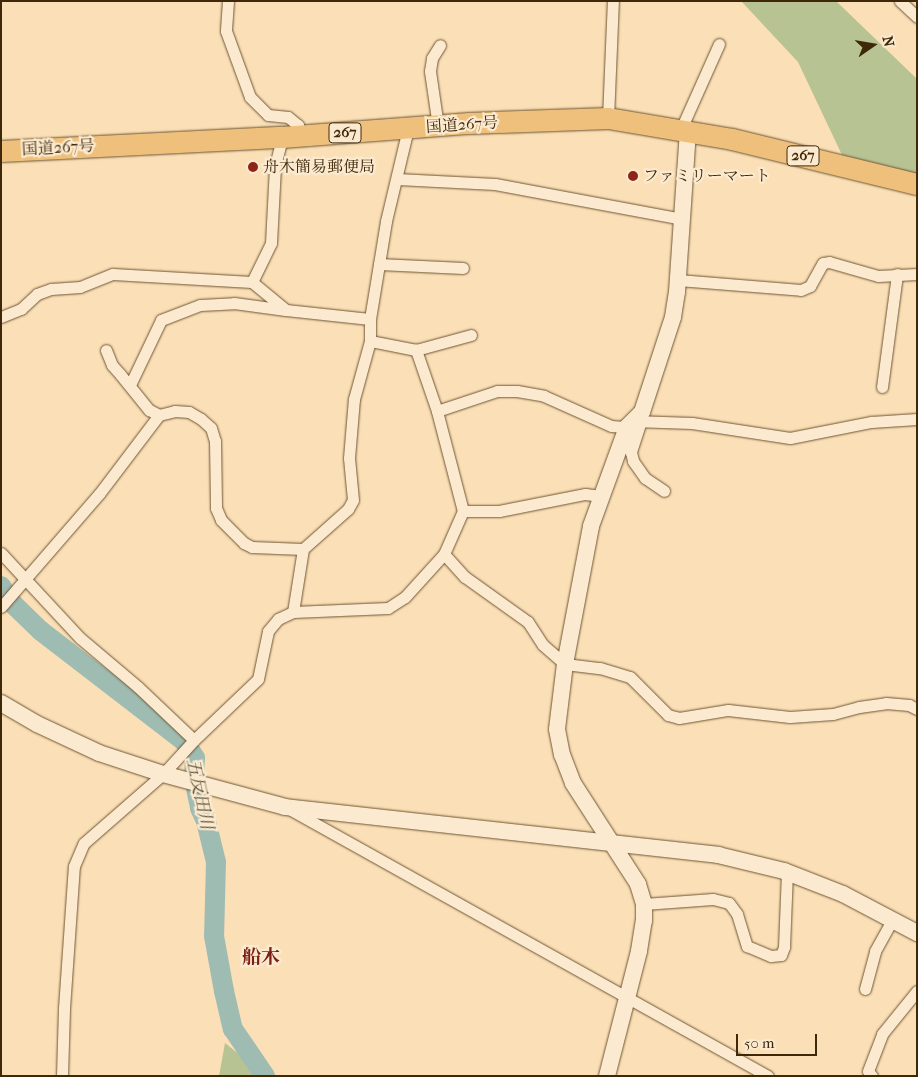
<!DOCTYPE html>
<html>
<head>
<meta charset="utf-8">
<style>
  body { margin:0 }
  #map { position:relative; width:918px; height:1077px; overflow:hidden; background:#fbdfb6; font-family:"IM FELL French Canon","Noto Serif JP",serif }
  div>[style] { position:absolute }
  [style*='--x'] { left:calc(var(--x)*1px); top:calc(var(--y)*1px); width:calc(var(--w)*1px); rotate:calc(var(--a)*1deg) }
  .green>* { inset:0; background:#b8c393 }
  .river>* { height:20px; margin:-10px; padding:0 10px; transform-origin:10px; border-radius:10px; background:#9fbcb2 }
  .roads { filter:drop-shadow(0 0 1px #6d5634) drop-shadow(0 0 1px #6d5634) }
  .street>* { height:11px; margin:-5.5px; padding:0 5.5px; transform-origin:5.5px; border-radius:5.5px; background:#fcead0 }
  .secondary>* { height:16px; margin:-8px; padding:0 8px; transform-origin:8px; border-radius:8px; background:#fcead0 }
  .highway>* { height:21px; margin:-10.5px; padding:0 10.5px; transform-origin:10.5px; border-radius:10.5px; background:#eec07b }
  .dots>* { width:14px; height:14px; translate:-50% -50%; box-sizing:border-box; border:2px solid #fcead0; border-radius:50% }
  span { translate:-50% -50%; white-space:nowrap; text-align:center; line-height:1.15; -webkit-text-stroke:4.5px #fcead0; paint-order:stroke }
  .shield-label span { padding:1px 4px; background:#fcead0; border:1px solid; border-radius:4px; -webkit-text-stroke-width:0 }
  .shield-label { font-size:15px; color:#3e2809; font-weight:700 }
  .street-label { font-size:16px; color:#3e2809 }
  .poi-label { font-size:16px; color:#3e2809 }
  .left { translate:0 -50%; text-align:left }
  .water-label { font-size:18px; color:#564d33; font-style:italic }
  .quarter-label { font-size:19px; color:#7a1f14; font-weight:700 }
  .frame { position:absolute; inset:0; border:2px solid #3e2809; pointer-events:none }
  .north { position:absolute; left:848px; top:20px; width:50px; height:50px; -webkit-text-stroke:4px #fcead0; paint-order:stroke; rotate:77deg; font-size:14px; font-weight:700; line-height:20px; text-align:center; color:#3e2809 }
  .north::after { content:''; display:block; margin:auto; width:18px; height:22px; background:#3e2809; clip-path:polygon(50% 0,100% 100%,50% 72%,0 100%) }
  .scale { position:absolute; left:736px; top:1034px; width:81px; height:22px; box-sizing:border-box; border:2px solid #3e2809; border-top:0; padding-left:6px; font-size:15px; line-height:18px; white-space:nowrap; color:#3e2809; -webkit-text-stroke:4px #fcead0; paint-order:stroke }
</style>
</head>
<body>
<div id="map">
  <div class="green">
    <div style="clip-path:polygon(741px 1px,836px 1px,917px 79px,917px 174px,842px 155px,798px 62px)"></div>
    <div style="clip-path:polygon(225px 1043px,266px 1076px,219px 1076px)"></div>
  </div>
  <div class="river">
    <div style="--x:1;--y:586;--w:22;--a:56"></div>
    <div style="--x:13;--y:604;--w:39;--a:44"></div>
    <div style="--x:41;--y:631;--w:180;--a:37.6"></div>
    <div style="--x:184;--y:741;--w:20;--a:57"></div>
    <div style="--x:195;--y:758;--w:21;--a:93"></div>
    <div style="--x:194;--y:779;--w:30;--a:78"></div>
    <div style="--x:200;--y:808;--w:14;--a:65"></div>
    <div style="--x:206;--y:821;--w:42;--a:76.3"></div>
    <div style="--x:216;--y:862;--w:74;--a:91.5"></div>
    <div style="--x:214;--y:936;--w:56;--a:79.7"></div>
    <div style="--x:224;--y:991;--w:39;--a:77"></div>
    <div style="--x:233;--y:1029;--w:57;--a:55.8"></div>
  </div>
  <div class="roads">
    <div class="street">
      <div style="--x:228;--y:1;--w:30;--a:94"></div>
      <div style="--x:226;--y:31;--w:70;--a:70"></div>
      <div style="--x:250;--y:97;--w:25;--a:45"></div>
      <div style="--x:268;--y:115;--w:20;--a:6"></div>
      <div style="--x:288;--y:117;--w:13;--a:39"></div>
      <div style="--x:298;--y:125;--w:11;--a:80"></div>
      <div style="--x:900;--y:1;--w:23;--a:43"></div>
      <div style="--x:608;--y:118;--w:117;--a:-87.6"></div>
      <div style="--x:438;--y:126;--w:56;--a:-98.3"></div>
      <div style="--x:430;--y:71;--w:13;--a:-81"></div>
      <div style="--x:432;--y:58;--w:15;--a:-58"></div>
      <div style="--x:681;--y:129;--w:93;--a:-65.9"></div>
      <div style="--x:397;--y:179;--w:98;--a:2.9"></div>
      <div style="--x:495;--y:184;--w:190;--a:10.6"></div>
      <div style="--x:379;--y:264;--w:84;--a:2.7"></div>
      <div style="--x:678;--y:280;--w:123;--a:4.6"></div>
      <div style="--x:801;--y:290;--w:10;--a:-24"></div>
      <div style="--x:810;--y:286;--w:26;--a:-61"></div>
      <div style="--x:823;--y:263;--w:6;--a:-9"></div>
      <div style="--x:829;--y:262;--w:51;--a:15.9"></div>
      <div style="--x:878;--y:276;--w:39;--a:-3"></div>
      <div style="--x:252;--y:282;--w:44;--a:39.5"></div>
      <div style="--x:286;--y:310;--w:84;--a:6.1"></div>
      <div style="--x:1;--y:317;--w:22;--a:-22"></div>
      <div style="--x:21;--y:309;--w:22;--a:-43"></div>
      <div style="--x:37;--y:294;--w:15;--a:-20"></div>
      <div style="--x:51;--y:289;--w:29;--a:-4"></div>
      <div style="--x:80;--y:287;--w:35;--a:-22"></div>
      <div style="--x:113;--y:274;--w:139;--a:3.3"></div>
      <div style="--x:252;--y:282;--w:43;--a:-64"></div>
      <div style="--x:271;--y:243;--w:77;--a:-87"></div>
      <div style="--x:275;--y:166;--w:30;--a:-76"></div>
      <div style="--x:416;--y:350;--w:57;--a:-15.3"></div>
      <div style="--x:130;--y:385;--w:72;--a:-64.5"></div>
      <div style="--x:161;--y:320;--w:42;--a:-21"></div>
      <div style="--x:200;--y:305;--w:34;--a:-3"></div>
      <div style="--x:234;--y:303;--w:52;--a:7.7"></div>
      <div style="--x:882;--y:387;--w:114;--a:-82.4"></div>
      <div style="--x:437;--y:411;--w:63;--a:-18.4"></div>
      <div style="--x:497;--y:391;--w:20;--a:0"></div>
      <div style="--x:517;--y:391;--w:27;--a:10"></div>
      <div style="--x:544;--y:396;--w:73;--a:24.1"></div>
      <div style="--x:611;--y:426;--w:16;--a:4"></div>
      <div style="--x:159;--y:415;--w:16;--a:-14"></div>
      <div style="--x:175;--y:411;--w:14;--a:4"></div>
      <div style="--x:189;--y:412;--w:14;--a:30"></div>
      <div style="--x:201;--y:419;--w:13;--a:42"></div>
      <div style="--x:211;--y:428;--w:14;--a:73"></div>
      <div style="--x:215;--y:441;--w:67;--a:89.1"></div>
      <div style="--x:216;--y:508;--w:13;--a:67"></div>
      <div style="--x:221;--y:520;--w:33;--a:45"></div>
      <div style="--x:244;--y:543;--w:9;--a:27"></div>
      <div style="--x:252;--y:547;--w:51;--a:2.2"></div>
      <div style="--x:633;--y:421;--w:59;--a:1.9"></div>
      <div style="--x:692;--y:423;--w:99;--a:8.7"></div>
      <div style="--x:790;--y:438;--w:83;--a:-11.2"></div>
      <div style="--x:871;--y:422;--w:46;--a:-3.7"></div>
      <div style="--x:641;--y:421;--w:33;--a:108"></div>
      <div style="--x:631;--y:452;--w:9;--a:77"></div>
      <div style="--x:633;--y:461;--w:21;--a:55"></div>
      <div style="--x:645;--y:478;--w:23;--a:34"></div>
      <div style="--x:463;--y:511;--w:36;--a:0"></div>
      <div style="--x:499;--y:511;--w:88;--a:-11.2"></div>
      <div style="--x:585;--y:494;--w:16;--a:7"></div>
      <div style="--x:1;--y:553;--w:116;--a:47.1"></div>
      <div style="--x:80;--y:638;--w:76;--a:40.2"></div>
      <div style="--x:138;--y:687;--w:77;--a:43.4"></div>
      <div style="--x:444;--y:554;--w:31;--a:48"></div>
      <div style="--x:465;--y:577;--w:77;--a:35.5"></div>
      <div style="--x:528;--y:622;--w:27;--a:57"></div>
      <div style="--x:543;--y:645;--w:29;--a:41"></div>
      <div style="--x:565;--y:664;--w:35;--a:7"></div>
      <div style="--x:600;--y:668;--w:31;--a:17"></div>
      <div style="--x:630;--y:677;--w:54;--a:45"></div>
      <div style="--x:668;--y:715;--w:11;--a:15"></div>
      <div style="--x:679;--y:718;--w:50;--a:-9.3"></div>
      <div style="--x:728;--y:710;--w:62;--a:6.4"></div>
      <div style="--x:790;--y:717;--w:43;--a:-4"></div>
      <div style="--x:833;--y:714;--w:27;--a:-15"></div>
      <div style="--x:859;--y:707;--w:27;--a:-8"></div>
      <div style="--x:886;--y:703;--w:23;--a:5"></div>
      <div style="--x:909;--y:705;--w:9;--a:27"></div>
      <div style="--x:1;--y:607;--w:150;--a:-49.1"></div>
      <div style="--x:99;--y:494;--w:99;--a:-52.8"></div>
      <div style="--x:159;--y:415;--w:11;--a:-153"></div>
      <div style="--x:149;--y:410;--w:46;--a:-128.9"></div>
      <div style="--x:120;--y:374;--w:12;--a:-132"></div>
      <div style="--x:112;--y:365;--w:16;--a:-112"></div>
      <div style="--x:293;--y:612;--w:64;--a:-81"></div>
      <div style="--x:303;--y:549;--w:60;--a:-41.6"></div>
      <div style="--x:348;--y:509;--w:10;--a:-61"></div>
      <div style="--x:353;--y:500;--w:42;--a:-95.4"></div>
      <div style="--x:349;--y:458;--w:59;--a:-85.2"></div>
      <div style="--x:354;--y:399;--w:60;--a:-74.6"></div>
      <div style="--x:291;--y:810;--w:546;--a:29.15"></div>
      <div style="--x:644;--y:904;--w:69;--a:-4.1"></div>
      <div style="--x:713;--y:899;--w:16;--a:14"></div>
      <div style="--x:729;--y:903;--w:14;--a:54"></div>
      <div style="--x:737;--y:914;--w:34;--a:73"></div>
      <div style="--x:747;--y:946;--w:26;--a:23"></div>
      <div style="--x:771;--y:956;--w:10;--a:-6"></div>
      <div style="--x:781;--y:955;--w:9;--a:-69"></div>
      <div style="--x:784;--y:947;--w:75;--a:-87.7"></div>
      <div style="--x:865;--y:989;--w:39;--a:-75"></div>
      <div style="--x:875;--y:951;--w:35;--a:-61"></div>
      <div style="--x:62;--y:1076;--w:68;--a:-88.3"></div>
      <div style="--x:64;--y:1008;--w:142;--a:-86"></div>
      <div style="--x:74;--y:866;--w:25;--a:-67"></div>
      <div style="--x:84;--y:843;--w:105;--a:-41.1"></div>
      <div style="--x:163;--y:774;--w:46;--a:-47.6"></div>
      <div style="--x:194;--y:740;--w:88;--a:-43.6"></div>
      <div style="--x:258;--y:679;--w:49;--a:-78.2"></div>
      <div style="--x:268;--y:631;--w:16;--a:-50"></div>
      <div style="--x:278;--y:619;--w:17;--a:-25"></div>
      <div style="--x:293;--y:612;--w:95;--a:-2.4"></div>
      <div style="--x:388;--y:608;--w:20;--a:-33"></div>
      <div style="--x:405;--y:597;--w:58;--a:-47.8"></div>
      <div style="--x:444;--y:554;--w:47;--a:-66.2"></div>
      <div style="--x:463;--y:511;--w:103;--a:-104.6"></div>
      <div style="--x:437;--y:411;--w:65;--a:-109"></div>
      <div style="--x:416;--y:350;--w:47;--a:-168.9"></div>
      <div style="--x:370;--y:341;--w:22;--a:-90"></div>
      <div style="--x:370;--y:319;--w:99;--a:-80.7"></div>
      <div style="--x:386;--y:221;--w:95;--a:-76.6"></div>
      <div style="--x:872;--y:1076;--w:6;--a:-129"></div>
      <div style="--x:868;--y:1071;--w:40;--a:-69"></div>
      <div style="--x:882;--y:1034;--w:55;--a:-50.9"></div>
    </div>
    <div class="secondary">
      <div style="--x:1;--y:703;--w:42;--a:30.3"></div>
      <div style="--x:37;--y:724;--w:68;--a:25.1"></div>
      <div style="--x:99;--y:753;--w:67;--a:18.2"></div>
      <div style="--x:163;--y:774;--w:126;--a:15.1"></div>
      <div style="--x:285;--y:807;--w:436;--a:6.3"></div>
      <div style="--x:718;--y:855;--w:68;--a:13.6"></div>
      <div style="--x:784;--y:871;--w:63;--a:21.3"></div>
      <div style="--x:843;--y:894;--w:84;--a:27.8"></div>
      <div style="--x:607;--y:1076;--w:129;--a:-75.6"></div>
      <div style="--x:639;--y:951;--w:30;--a:-81"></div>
      <div style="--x:644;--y:921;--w:17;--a:-90"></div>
      <div style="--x:644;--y:904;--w:21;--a:-107"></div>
      <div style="--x:638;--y:884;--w:120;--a:-122.8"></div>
      <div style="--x:573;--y:783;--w:30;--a:-111"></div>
      <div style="--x:562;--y:755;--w:26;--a:-101"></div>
      <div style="--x:557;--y:729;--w:65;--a:-83"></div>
      <div style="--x:565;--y:664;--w:140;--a:-79.3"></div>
      <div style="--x:591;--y:526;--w:105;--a:-70"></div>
      <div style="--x:627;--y:427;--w:21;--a:-45"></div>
      <div style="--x:642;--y:412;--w:100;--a:-71.9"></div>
      <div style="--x:673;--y:317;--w:25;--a:-81"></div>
      <div style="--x:677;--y:292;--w:162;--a:-86.1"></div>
    </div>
    <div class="highway">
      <div style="--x:1;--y:151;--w:281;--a:-2.9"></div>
      <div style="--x:282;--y:137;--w:188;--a:-4.3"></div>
      <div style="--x:469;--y:123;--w:139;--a:-2.1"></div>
      <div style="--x:608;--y:118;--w:126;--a:9.6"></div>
      <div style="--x:732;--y:139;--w:190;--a:13.7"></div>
    </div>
  </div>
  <div class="dots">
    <div style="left:253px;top:167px;background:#8f2418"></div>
    <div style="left:633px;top:176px;background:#8f2418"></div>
  </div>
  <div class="shield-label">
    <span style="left:345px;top:133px">267</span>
    <span style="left:803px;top:156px">267</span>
  </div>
  <div class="street-label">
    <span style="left:462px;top:125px;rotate:-4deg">国道267号</span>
    <span style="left:58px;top:148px;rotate:-3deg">国道267号</span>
  </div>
  <div class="poi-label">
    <span class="left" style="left:263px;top:167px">舟木簡易郵便局</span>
    <span class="left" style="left:643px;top:176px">ファミリーマート</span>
  </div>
  <div class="water-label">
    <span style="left:199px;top:794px;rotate:78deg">五反田川</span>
  </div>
  <div class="quarter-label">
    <span style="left:261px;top:958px">船木</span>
  </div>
  <div class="frame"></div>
  <div class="north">N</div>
  <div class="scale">50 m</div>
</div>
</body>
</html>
